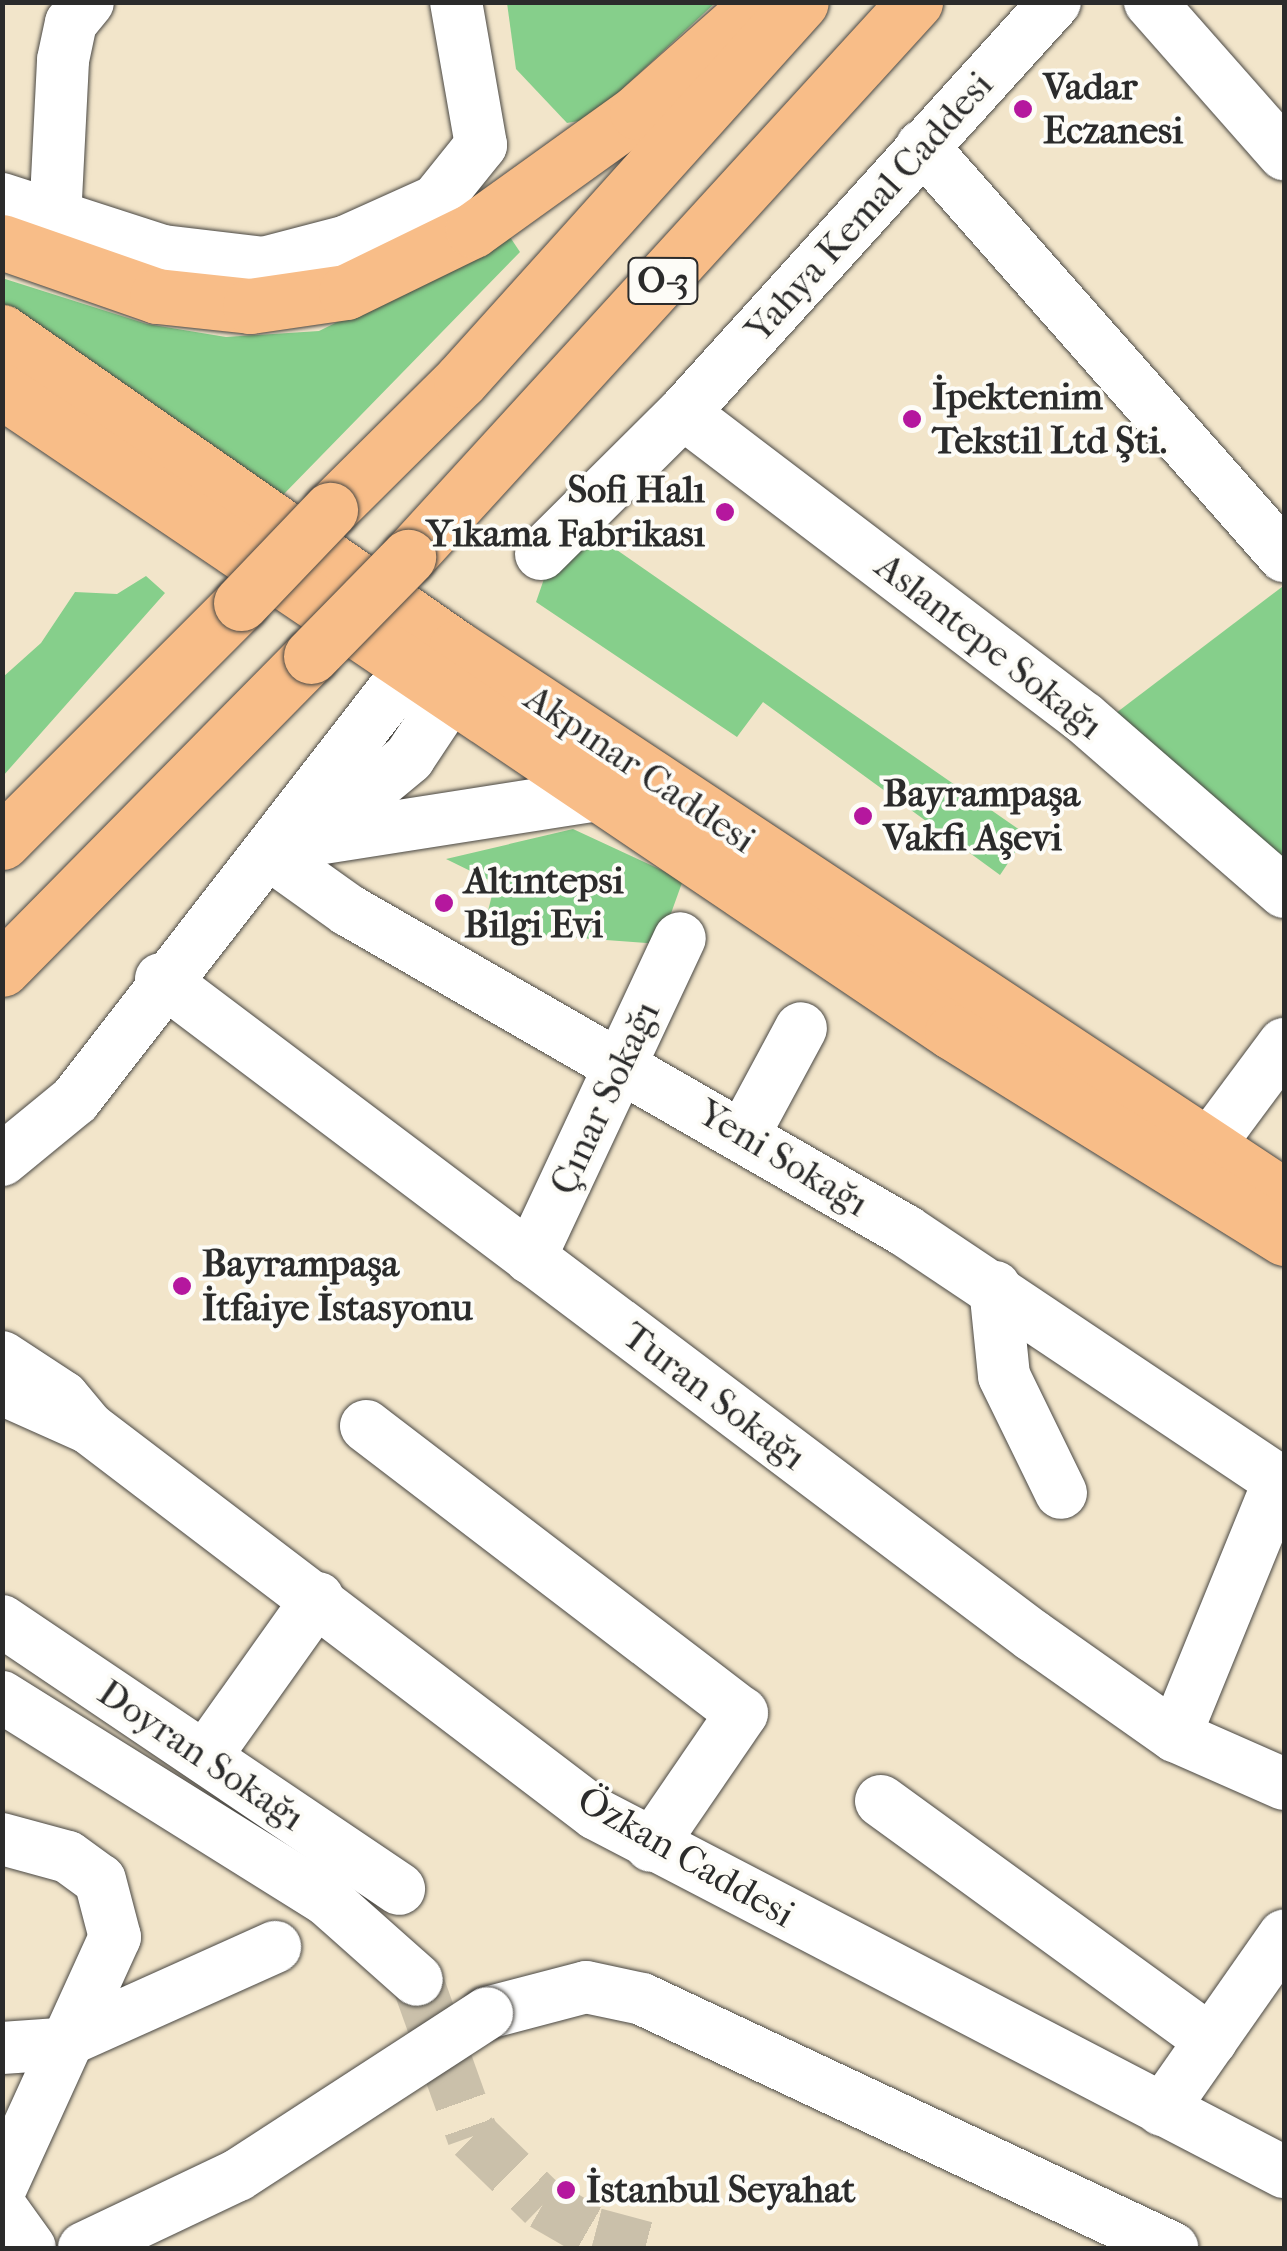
<!DOCTYPE html>
<html>
<head>
<meta charset="utf-8">
<style>
  body { margin:0 }
  #map { position:relative; width:1287px; height:2251px; overflow:hidden; background:#f2e5ca; font-family:"IM FELL French Canon",serif }
  div>[style] { position:absolute }
  [style*='--x'] { left:calc(var(--x)*1px); top:calc(var(--y)*1px); width:calc(var(--w)*1px); rotate:calc(var(--a)*1deg) }
  .green>* { inset:0; background:#86cf8b }
  .minor-tunnel>* { height:52px; margin-top:-26px; transform-origin:0; background:repeating-linear-gradient(90deg,#cac0aa 0 52px,transparent 0 78px) }
  .roads { filter:drop-shadow(0 0 2px #494743) drop-shadow(0 0 2px #494743) }
  .minor>* { height:52px; margin:-26px; padding:0 26px; transform-origin:26px; border-radius:26px; background:#fff }
  .major>* { height:55px; margin:-27.5px; padding:0 27.5px; transform-origin:27.5px; border-radius:27.5px; background:#f8bd88 }
  .highway>* { height:55px; margin:-27.5px; padding:0 27.5px; transform-origin:27.5px; border-radius:27.5px; background:#f8bd88 }
  .bridges { filter:drop-shadow(0 0 2px #494743) drop-shadow(0 0 2px #494743) }
  .minor-bridge>* { height:52px; margin:-26px; padding:0 26px; transform-origin:26px; border-radius:26px; background:#fff }
  .highway-bridge>* { height:55px; margin:-27.5px; padding:0 27.5px; transform-origin:27.5px; border-radius:27.5px; background:#f8bd88 }
  .dots>* { width:28px; height:28px; translate:-50% -50%; box-sizing:border-box; border:5px solid #fdfcf7; border-radius:50% }
  span { translate:-50% -50%; white-space:nowrap; text-align:center; line-height:1.15; -webkit-text-stroke:8px #fdfcf7; paint-order:stroke }
  .shield-label span { padding:2px 8px; background:#fdfcf7; border:2px solid; border-radius:8px; -webkit-text-stroke-width:0 }
  .shield-label { font-size:35px; color:#2b2b2b; font-weight:700 }
  .poi-label { font-size:38px; color:#2b2b2b; font-weight:700 }
  .left { translate:0 -50%; text-align:left }
  .right { translate:-100% -50%; text-align:right }
  .street-label { font-size:38px; color:#2b2b2b }
  .frame { position:absolute; inset:0; border:5px solid #2b2b2b; pointer-events:none }
</style>
</head>
<body>
<div id="map">
  <div class="green">
    <div style="clip-path:polygon(507px 3px,715px 3px,590px 119px,567px 123px,516px 69px)"></div>
    <div style="clip-path:polygon(510px 237px,520px 252px,280px 498px,3px 310px,2px 278px,147px 324px,226px 337px,319px 331px)"></div>
    <div style="clip-path:polygon(591px 532px,1027px 835px,1000px 875px,763px 702px,737px 737px,536px 602px,554px 550px)"></div>
    <div style="clip-path:polygon(146px 576px,165px 593px,3px 776px,3px 677px,41px 643px,75px 592px,117px 594px)"></div>
    <div style="clip-path:polygon(1282px 587px,1284px 590px,1284px 877px,1112px 716px)"></div>
    <div style="clip-path:polygon(573px 829px,683px 880px,660px 944px,483px 931px,495px 883px,446px 859px)"></div>
  </div>
  <div class="minor-tunnel">
    <div style="--x:417;--y:1980;--w:166;--a:70.3"></div>
    <div style="--x:473;--y:2136;--w:98;--a:44.2"></div>
    <div style="--x:543;--y:2204;--w:60;--a:30"></div>
    <div style="--x:595;--y:2234;--w:55;--a:14.8"></div>
  </div>
  <div class="roads">
    <div class="minor">
      <div style="--x:1150;--y:2;--w:203;--a:48.6"></div>
      <div style="--x:922;--y:146;--w:547;--a:48.56"></div>
      <div style="--x:2;--y:199;--w:169;--a:17.9"></div>
      <div style="--x:163;--y:251;--w:102;--a:6.8"></div>
      <div style="--x:264;--y:263;--w:86;--a:-14.8"></div>
      <div style="--x:347;--y:241;--w:98;--a:-24.2"></div>
      <div style="--x:436;--y:201;--w:72;--a:-51.2"></div>
      <div style="--x:481;--y:145;--w:145;--a:-99.9"></div>
      <div style="--x:55;--y:219;--w:159;--a:-87.1"></div>
      <div style="--x:63;--y:60;--w:38;--a:-78"></div>
      <div style="--x:71;--y:23;--w:27;--a:-51"></div>
      <div style="--x:683;--y:413;--w:504;--a:37.26"></div>
      <div style="--x:1084;--y:718;--w:265;--a:41"></div>
      <div style="--x:541;--y:554;--w:200;--a:-44.8"></div>
      <div style="--x:683;--y:413;--w:554;--a:-47.85"></div>
      <div style="--x:316;--y:835;--w:121;--a:-39.6"></div>
      <div style="--x:409;--y:758;--w:74;--a:-56.5"></div>
      <div style="--x:304;--y:841;--w:297;--a:-8.9"></div>
      <div style="--x:268;--y:853;--w:98;--a:35.5"></div>
      <div style="--x:348;--y:910;--w:644;--a:29.91"></div>
      <div style="--x:906;--y:1231;--w:455;--a:33.8"></div>
      <div style="--x:161;--y:979;--w:1092;--a:37"></div>
      <div style="--x:1033;--y:1636;--w:174;--a:35.2"></div>
      <div style="--x:1175;--y:1736;--w:119;--a:23.8"></div>
      <div style="--x:744;--y:1134;--w:120;--a:-61.7"></div>
      <div style="--x:1206;--y:1149;--w:131;--a:-53.4"></div>
      <div style="--x:2;--y:1160;--w:94;--a:-39.4"></div>
      <div style="--x:75;--y:1100;--w:544;--a:-52.16"></div>
      <div style="--x:530;--y:1258;--w:353;--a:-64.9"></div>
      <div style="--x:995;--y:1287;--w:89;--a:84.2"></div>
      <div style="--x:1004;--y:1376;--w:130;--a:64"></div>
      <div style="--x:2;--y:1357;--w:73;--a:33.3"></div>
      <div style="--x:63;--y:1397;--w:40;--a:50"></div>
      <div style="--x:89;--y:1428;--w:95;--a:-155.9"></div>
      <div style="--x:366;--y:1426;--w:473;--a:37.4"></div>
      <div style="--x:742;--y:1713;--w:161;--a:124.4"></div>
      <div style="--x:89;--y:1428;--w:637;--a:37.28"></div>
      <div style="--x:596;--y:1814;--w:776;--a:27.49"></div>
      <div style="--x:2;--y:1621;--w:479;--a:34"></div>
      <div style="--x:2;--y:1697;--w:383;--a:32"></div>
      <div style="--x:327;--y:1900;--w:120;--a:41.6"></div>
      <div style="--x:1175;--y:1736;--w:275;--a:-67.8"></div>
      <div style="--x:205;--y:1757;--w:195;--a:-54.6"></div>
      <div style="--x:881;--y:1801;--w:408;--a:36"></div>
      <div style="--x:2;--y:1839;--w:68;--a:15.3"></div>
      <div style="--x:68;--y:1857;--w:39;--a:36"></div>
      <div style="--x:100;--y:1880;--w:59;--a:75.3"></div>
      <div style="--x:115;--y:1937;--w:273;--a:114.5"></div>
      <div style="--x:487;--y:2013;--w:102;--a:-14.7"></div>
      <div style="--x:586;--y:1987;--w:57;--a:12.1"></div>
      <div style="--x:642;--y:1999;--w:586;--a:25.16"></div>
      <div style="--x:2;--y:2048;--w:57;--a:-4"></div>
      <div style="--x:59;--y:2044;--w:237;--a:-24.2"></div>
      <div style="--x:1162;--y:2110;--w:213;--a:-55"></div>
      <div style="--x:2;--y:2209;--w:48;--a:54.3"></div>
    </div>
    <div class="major">
      <div style="--x:2;--y:332;--w:553;--a:34.84"></div>
      <div style="--x:456;--y:648;--w:993;--a:33.5"></div>
      <div style="--x:2;--y:391;--w:1146;--a:34.01"></div>
      <div style="--x:952;--y:1032;--w:391;--a:31.8"></div>
    </div>
    <div class="highway">
      <div style="--x:2;--y:242;--w:164;--a:19.2"></div>
      <div style="--x:157;--y:296;--w:94;--a:6.1"></div>
      <div style="--x:250;--y:306;--w:97;--a:-8.3"></div>
      <div style="--x:346;--y:292;--w:141;--a:-26"></div>
      <div style="--x:473;--y:230;--w:202;--a:-35.7"></div>
      <div style="--x:637;--y:112;--w:166;--a:-41.6"></div>
      <div style="--x:330;--y:510;--w:185;--a:-44.8"></div>
      <div style="--x:461;--y:380;--w:508;--a:-48.03"></div>
      <div style="--x:408;--y:557;--w:752;--a:-47.59"></div>
      <div style="--x:2;--y:842;--w:338;--a:-45"></div>
      <div style="--x:2;--y:969;--w:440;--a:-45.4"></div>
    </div>
  </div>
  <div class="bridges">
    <div class="minor-bridge">
      <div style="--x:84;--y:2248;--w:170;--a:-25.4"></div>
      <div style="--x:238;--y:2175;--w:297;--a:-33"></div>
    </div>
    <div class="highway-bridge">
      <div style="--x:241;--y:603;--w:129;--a:-46.3"></div>
      <div style="--x:311;--y:656;--w:139;--a:-45.6"></div>
    </div>
  </div>
  <div class="dots">
    <div style="left:1023px;top:109px;background:#b5179e"></div>
    <div style="left:912px;top:419px;background:#b5179e"></div>
    <div style="left:725px;top:512px;background:#b5179e"></div>
    <div style="left:863px;top:816px;background:#b5179e"></div>
    <div style="left:444px;top:903px;background:#b5179e"></div>
    <div style="left:182px;top:1286px;background:#b5179e"></div>
    <div style="left:566px;top:2190px;background:#b5179e"></div>
  </div>
  <div class="shield-label">
    <span style="left:663px;top:281px">O-3</span>
  </div>
  <div class="poi-label">
    <span class="left" style="left:1043px;top:109px">Vadar<br>Eczanesi</span>
    <span class="left" style="left:932px;top:419px">İpektenim<br>Tekstil Ltd Şti.</span>
    <span class="right" style="left:705px;top:512px">Sofi Halı<br>Yıkama Fabrikası</span>
    <span class="left" style="left:883px;top:816px">Bayrampaşa<br>Vakfı Aşevi</span>
    <span class="left" style="left:464px;top:903px">Altıntepsi<br>Bilgi Evi</span>
    <span class="left" style="left:202px;top:1286px">Bayrampaşa<br>İtfaiye İstasyonu</span>
    <span class="left" style="left:586px;top:2190px">İstanbul Seyahat</span>
  </div>
  <div class="street-label">
    <span style="left:869px;top:207px;rotate:-48deg">Yahya Kemal Caddesi</span>
    <span style="left:989px;top:646px;rotate:38deg">Aslantepe Sokağı</span>
    <span style="left:640px;top:769px;rotate:34deg">Akpınar Caddesi</span>
    <span style="left:605px;top:1098px;rotate:-65deg">Çınar Sokağı</span>
    <span style="left:783px;top:1158px;rotate:31deg">Yeni Sokağı</span>
    <span style="left:714px;top:1396px;rotate:37deg">Turan Sokağı</span>
    <span style="left:201px;top:1755px;rotate:34deg">Doyran Sokağı</span>
    <span style="left:686px;top:1857px;rotate:30deg">Özkan Caddesi</span>
  </div>
  <div class="frame"></div>
</div>
</body>
</html>
